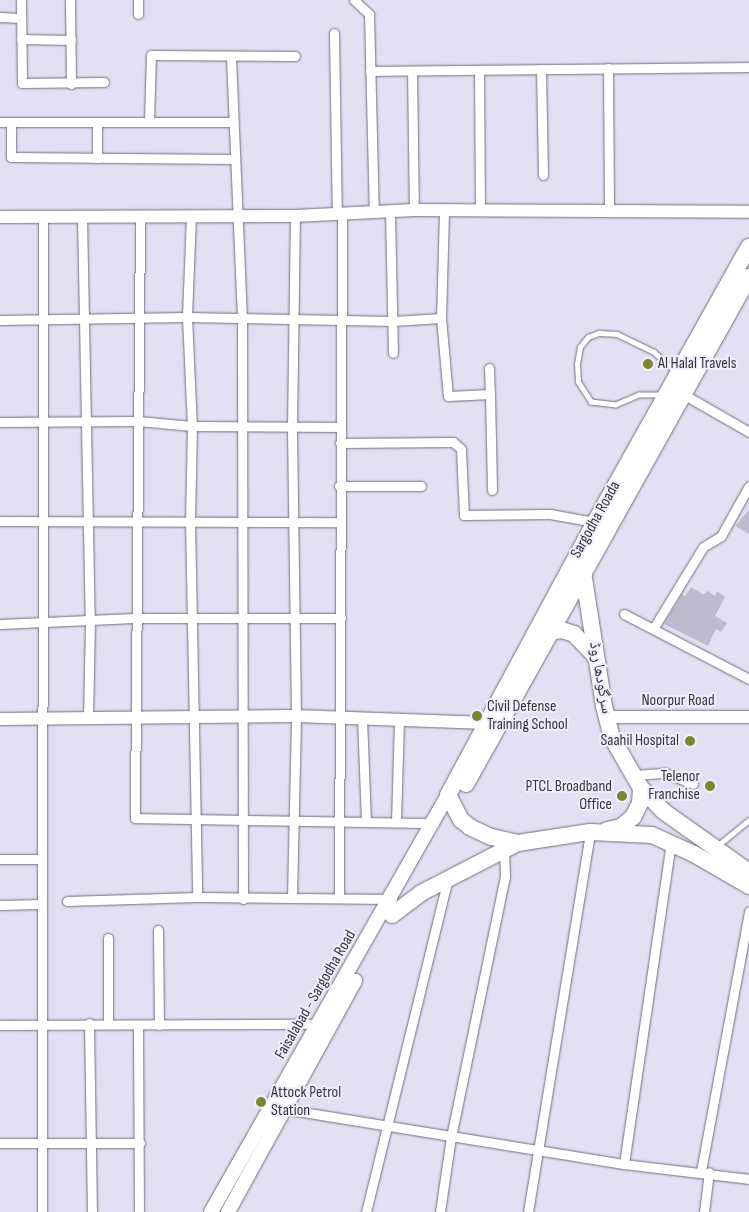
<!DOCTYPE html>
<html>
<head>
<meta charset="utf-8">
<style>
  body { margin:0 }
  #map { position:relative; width:749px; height:1212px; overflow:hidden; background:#e3e0f4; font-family:"Sofia Sans Condensed","Noto Naskh Arabic",sans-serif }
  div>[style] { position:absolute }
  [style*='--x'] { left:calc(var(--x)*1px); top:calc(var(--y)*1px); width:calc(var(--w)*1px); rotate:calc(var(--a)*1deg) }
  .building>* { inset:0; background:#bebbcf }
  .roads { filter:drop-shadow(0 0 1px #716e7f) drop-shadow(0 0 1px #716e7f) }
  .lane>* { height:4.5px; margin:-2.25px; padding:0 2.25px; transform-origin:2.25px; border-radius:2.25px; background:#fff }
  .street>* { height:9px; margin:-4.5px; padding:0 4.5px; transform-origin:4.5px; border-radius:4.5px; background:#fff }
  .secondary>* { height:12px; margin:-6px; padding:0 6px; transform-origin:6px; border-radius:6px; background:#fff }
  .primary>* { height:14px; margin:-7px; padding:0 7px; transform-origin:7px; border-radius:7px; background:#fff }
  .highway>* { height:16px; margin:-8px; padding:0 8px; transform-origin:8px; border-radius:8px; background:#fff }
  .dots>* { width:14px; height:14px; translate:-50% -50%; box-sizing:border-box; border:2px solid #f0eefe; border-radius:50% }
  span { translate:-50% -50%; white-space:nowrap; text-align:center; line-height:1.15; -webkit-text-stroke:4px #f0eefe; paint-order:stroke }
  .poi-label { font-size:16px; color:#37363d }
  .left { translate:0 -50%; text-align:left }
  .right { translate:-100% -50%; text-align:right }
  .street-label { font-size:16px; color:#37363d }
</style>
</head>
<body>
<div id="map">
  <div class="building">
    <div style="clip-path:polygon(749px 510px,749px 534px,735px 526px)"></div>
    <div style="clip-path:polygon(691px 587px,704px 595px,707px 591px,715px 596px,717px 591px,725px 597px,715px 616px,727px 623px,721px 632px,716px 629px,708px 646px,664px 624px,682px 594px,685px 596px)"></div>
  </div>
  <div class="roads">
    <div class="lane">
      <div style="--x:662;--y:395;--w:23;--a:180"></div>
      <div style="--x:639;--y:395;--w:25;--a:157"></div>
      <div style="--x:616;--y:405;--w:25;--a:-173"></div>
      <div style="--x:591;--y:402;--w:24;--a:-123"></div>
      <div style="--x:578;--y:382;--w:18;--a:-93"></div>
      <div style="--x:577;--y:364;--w:17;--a:-80"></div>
      <div style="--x:580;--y:347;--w:13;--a:-51"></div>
      <div style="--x:588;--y:337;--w:12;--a:-20"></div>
      <div style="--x:599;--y:333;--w:18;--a:3"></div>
      <div style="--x:617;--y:334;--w:41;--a:25.9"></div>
      <div style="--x:654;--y:352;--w:28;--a:42"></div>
      <div style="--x:717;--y:846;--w:41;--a:-39.1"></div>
    </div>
    <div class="street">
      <div style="--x:21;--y:0;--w:83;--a:89.3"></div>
      <div style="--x:22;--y:83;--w:82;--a:-0.7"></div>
      <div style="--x:70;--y:0;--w:84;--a:89.3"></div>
      <div style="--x:354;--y:0;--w:21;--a:43"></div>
      <div style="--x:369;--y:14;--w:199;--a:88.6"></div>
      <div style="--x:138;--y:14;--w:14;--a:-90"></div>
      <div style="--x:0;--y:17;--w:20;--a:3"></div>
      <div style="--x:334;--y:33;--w:181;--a:89.1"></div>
      <div style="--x:21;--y:39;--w:50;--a:1.1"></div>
      <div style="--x:231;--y:57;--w:262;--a:87.6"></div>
      <div style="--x:242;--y:319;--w:580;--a:89.9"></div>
      <div style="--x:608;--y:68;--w:143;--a:89.6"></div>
      <div style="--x:541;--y:69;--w:106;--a:88.9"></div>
      <div style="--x:479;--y:70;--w:141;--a:89.6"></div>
      <div style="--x:370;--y:71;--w:379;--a:-0.6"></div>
      <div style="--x:412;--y:71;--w:139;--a:89.2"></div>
      <div style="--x:0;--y:122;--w:232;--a:0"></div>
      <div style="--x:11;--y:122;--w:35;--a:90"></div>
      <div style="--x:11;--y:157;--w:223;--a:0.5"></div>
      <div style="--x:97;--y:122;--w:36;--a:90"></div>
      <div style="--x:149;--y:122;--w:67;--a:-88.3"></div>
      <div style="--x:151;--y:55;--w:144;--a:0.4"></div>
      <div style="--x:390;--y:212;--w:141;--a:88.8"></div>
      <div style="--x:444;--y:212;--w:106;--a:91.6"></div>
      <div style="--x:441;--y:318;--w:78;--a:84.9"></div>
      <div style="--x:448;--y:396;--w:42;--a:-2.7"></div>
      <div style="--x:490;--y:394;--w:96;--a:88.8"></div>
      <div style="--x:140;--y:215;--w:603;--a:90.48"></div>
      <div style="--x:135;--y:818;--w:299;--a:1"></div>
      <div style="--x:82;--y:216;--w:406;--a:88.9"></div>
      <div style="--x:90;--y:622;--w:96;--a:91.2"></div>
      <div style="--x:191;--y:216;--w:101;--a:92.3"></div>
      <div style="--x:187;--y:317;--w:109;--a:87.4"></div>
      <div style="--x:192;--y:426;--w:94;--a:91.2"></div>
      <div style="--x:190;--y:520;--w:377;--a:88.9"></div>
      <div style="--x:0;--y:320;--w:187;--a:-0.9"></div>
      <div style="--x:187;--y:317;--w:206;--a:1.1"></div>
      <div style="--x:393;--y:321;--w:48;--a:-3.6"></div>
      <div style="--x:489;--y:368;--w:26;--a:88"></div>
      <div style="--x:683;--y:394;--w:76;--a:29.9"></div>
      <div style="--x:0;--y:422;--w:138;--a:-0.4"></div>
      <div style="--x:138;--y:421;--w:54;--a:5.3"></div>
      <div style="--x:192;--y:426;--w:148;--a:0.4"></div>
      <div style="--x:340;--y:443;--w:113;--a:-0.5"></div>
      <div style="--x:453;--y:442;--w:11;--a:41"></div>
      <div style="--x:461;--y:449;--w:66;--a:87.4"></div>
      <div style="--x:464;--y:515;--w:86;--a:-0.7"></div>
      <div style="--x:550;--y:514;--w:46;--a:10.1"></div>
      <div style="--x:339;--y:486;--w:82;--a:0"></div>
      <div style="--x:0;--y:521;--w:339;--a:0.2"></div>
      <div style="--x:624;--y:614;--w:141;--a:27.5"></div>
      <div style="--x:0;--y:624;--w:134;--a:-2.6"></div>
      <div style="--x:134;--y:618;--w:207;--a:0"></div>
      <div style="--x:653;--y:629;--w:96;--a:-58.6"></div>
      <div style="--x:703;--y:547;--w:21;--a:-31"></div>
      <div style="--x:721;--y:536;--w:57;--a:-60.8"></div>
      <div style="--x:362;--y:718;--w:104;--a:87.8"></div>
      <div style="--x:634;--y:775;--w:31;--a:-4"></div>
      <div style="--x:665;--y:773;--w:30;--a:21"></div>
      <div style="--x:396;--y:822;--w:104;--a:-88.3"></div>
      <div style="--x:0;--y:859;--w:41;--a:0"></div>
      <div style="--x:292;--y:896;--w:180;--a:-88.7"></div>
      <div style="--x:296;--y:716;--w:288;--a:-90.8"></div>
      <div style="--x:292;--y:428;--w:212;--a:-89.2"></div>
      <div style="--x:339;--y:898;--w:684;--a:-89.75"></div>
      <div style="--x:67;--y:901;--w:130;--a:-1.8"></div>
      <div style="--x:197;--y:897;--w:195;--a:0.6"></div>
      <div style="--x:0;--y:905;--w:40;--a:-1.4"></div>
      <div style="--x:158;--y:930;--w:95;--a:89.4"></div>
      <div style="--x:89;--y:1023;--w:189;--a:89.1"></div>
      <div style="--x:108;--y:1023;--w:85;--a:-90"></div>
      <div style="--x:0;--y:1025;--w:319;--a:-0.2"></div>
      <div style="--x:138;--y:1025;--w:187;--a:89.7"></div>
      <div style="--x:284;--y:1109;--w:344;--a:9.2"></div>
      <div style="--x:624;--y:1164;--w:126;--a:6.8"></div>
      <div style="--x:0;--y:1143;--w:140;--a:0"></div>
      <div style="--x:624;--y:1164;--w:324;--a:-81.7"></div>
      <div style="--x:701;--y:1171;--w:264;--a:-79.5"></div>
      <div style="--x:42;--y:1212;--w:994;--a:-89.94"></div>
      <div style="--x:366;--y:1212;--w:343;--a:-76.2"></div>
      <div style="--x:440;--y:1212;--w:76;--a:-81.7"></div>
      <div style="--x:451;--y:1137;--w:266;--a:-78.3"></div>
      <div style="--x:505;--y:877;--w:27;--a:-92"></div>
      <div style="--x:528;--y:1212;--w:385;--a:-80.7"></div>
      <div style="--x:704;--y:1212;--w:40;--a:-82.9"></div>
    </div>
    <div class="secondary">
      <div style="--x:0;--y:217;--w:295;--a:-0.2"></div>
      <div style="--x:295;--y:216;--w:119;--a:-2.9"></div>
      <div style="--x:414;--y:210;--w:335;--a:0.3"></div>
      <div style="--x:607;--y:717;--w:142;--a:0"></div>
      <div style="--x:0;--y:719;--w:296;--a:-0.6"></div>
      <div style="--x:296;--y:716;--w:190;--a:2.1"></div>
    </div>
    <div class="primary">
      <div style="--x:211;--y:1212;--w:480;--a:-60.4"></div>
      <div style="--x:228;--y:1212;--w:264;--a:-61.2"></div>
    </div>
    <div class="highway">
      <div style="--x:583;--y:572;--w:136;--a:81.1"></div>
      <div style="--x:604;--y:706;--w:33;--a:76"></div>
      <div style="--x:612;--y:738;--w:58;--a:59.9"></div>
      <div style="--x:641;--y:788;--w:32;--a:46"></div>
      <div style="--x:663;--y:811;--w:105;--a:35.3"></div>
      <div style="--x:543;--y:633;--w:19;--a:-9"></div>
      <div style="--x:562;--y:630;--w:13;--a:18"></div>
      <div style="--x:574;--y:634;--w:30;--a:46"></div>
      <div style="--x:466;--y:784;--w:581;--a:-60.83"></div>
      <div style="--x:607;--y:830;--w:14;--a:-12"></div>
      <div style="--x:621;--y:827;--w:16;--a:-40"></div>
      <div style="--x:633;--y:817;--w:16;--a:-63"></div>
      <div style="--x:640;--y:803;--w:15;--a:-86"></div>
      <div style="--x:518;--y:843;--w:28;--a:-167"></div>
      <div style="--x:491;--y:837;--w:23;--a:-155"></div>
      <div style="--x:470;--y:827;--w:11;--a:-142"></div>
      <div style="--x:461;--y:820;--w:28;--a:-117"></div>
      <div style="--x:448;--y:795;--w:310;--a:-61.7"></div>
      <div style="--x:595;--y:522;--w:315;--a:-60.8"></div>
      <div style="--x:392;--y:915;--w:36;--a:-37"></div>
      <div style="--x:421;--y:893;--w:109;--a:-27.3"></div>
      <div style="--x:518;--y:843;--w:73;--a:-8.7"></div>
      <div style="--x:590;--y:832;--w:62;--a:2.8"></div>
      <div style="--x:652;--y:835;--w:46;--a:24.3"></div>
      <div style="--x:694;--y:854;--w:64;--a:30.2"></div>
    </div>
  </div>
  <div class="dots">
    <div style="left:648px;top:364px;background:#7e842f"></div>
    <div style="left:477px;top:716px;background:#7e842f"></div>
    <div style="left:690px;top:741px;background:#7e842f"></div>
    <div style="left:710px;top:786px;background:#7e842f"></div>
    <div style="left:622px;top:796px;background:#7e842f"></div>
    <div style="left:261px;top:1102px;background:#7e842f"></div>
  </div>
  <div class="poi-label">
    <span class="left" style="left:658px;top:364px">Al Halal Travels</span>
    <span class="left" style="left:487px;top:716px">Civil Defense<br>Training School</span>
    <span class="right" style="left:679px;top:741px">Saahil Hospital</span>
    <span class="right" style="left:700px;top:786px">Telenor<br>Franchise</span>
    <span class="right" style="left:612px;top:796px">PTCL Broadband<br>Office</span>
    <span class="left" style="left:271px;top:1102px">Attock Petrol<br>Station</span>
  </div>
  <div class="street-label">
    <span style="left:596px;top:520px;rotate:-61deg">Sargodha Roada</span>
    <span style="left:600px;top:678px;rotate:80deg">سرگودھا روڈ</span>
    <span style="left:678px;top:701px">Noorpur Road</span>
    <span style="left:316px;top:995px;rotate:-60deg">Faisalabad - Sargodha Road</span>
  </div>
</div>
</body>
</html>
